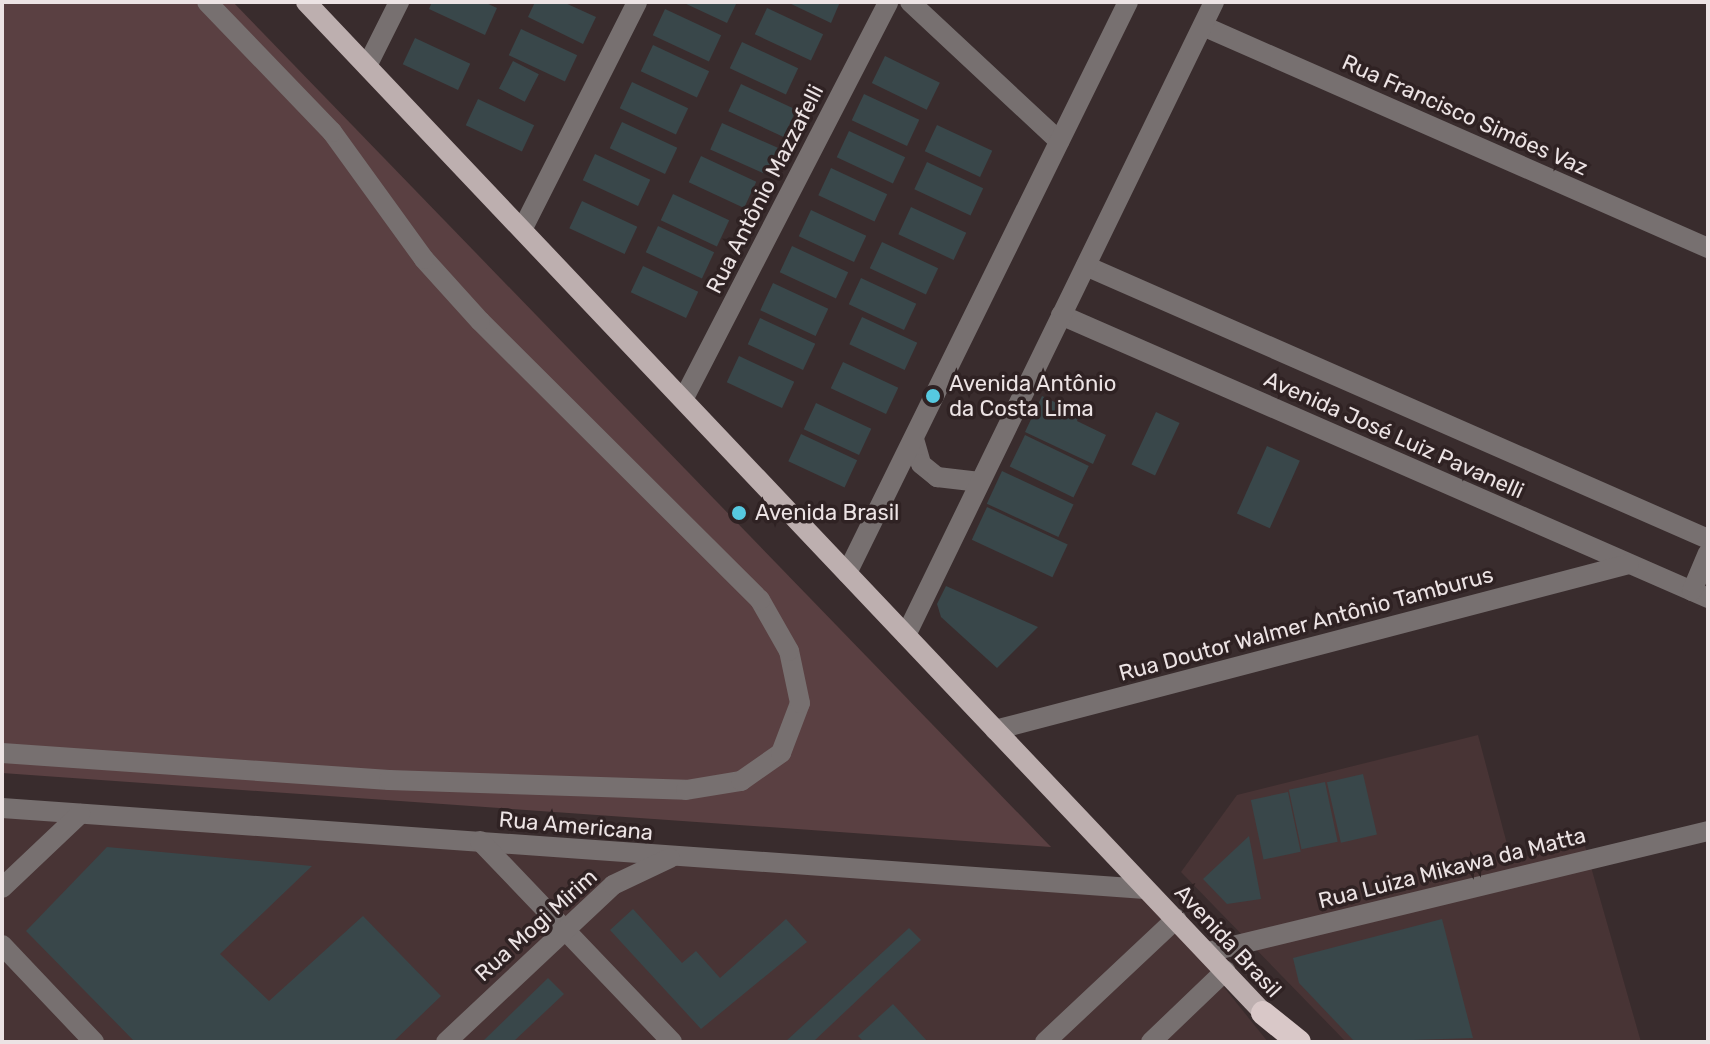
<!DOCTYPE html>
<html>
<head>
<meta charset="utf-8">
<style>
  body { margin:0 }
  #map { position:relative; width:1710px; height:1044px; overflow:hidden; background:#392c2d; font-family:Rubik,sans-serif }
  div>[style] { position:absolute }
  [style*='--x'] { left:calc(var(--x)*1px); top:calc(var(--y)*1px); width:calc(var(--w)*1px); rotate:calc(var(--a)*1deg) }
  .built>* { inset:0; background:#483435 }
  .green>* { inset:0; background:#5a4042 }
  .building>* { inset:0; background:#39474a; transform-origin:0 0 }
  .minor>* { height:20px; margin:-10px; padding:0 10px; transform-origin:10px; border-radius:10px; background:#777070 }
  .major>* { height:20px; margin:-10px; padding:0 10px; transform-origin:10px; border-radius:10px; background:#bdafaf }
  .highway>* { height:24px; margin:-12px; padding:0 12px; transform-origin:12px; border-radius:12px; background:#d9c8c8 }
  .dots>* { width:22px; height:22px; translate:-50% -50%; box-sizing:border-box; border:4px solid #2f2223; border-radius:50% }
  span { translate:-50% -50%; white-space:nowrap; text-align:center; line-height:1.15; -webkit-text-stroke:7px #2f2223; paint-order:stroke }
  .street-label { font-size:22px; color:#ece3e4 }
  .poi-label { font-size:22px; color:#ece3e4 }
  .left { translate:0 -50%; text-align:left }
  .frame { position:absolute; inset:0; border:4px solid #ece3e4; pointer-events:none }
</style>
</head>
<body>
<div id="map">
  <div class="built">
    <div style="clip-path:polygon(1478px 735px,1511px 859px,1585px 846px,1641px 1042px,1346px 1042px,1181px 872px,1237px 795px)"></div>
    <div style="clip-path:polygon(2px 808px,1145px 889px,1268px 1042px,2px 1042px)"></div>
  </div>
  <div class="green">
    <div style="clip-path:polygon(2px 2px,233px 2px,1051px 847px,2px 773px)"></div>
  </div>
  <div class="building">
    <div style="clip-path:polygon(432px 2px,484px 2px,497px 8px,485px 35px,429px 9px)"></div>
    <div style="clip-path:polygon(535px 2px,563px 2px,596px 17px,583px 44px,528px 17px)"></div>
    <div style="clip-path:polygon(682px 2px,737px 2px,727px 23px)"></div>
    <div style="clip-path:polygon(787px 2px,840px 2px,831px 23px)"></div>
    <div style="left:767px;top:8px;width:62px;height:29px;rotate:25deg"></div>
    <div style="left:665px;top:9px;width:62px;height:29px;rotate:25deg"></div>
    <div style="left:521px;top:29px;width:62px;height:29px;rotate:25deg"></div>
    <div style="left:415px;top:38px;width:61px;height:29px;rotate:25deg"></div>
    <div style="left:742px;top:42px;width:62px;height:29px;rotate:25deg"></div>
    <div style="left:653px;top:45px;width:62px;height:29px;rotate:25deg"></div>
    <div style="left:885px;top:56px;width:61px;height:30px;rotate:26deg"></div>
    <div style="left:513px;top:61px;width:29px;height:31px;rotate:27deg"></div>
    <div style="left:632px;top:82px;width:62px;height:29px;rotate:25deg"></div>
    <div style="left:741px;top:84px;width:61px;height:30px;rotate:25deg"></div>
    <div style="left:864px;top:94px;width:61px;height:29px;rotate:25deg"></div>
    <div style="left:478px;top:99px;width:62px;height:29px;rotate:25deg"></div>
    <div style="left:622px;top:122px;width:61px;height:29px;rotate:25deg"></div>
    <div style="left:722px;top:123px;width:61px;height:29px;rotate:24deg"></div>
    <div style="left:937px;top:125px;width:61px;height:29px;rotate:25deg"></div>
    <div style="left:849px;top:131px;width:62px;height:29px;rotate:25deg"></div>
    <div style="left:595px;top:154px;width:61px;height:29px;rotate:25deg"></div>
    <div style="left:701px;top:156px;width:61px;height:29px;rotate:25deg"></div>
    <div style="left:927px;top:162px;width:62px;height:30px;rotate:25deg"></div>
    <div style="left:831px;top:168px;width:62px;height:30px;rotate:25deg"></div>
    <div style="left:673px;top:194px;width:62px;height:29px;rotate:25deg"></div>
    <div style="left:582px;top:201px;width:61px;height:30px;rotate:25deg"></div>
    <div style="left:911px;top:207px;width:61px;height:30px;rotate:25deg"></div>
    <div style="left:811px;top:210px;width:61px;height:29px;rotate:25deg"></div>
    <div style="left:658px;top:226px;width:62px;height:29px;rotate:25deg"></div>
    <div style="left:882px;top:242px;width:62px;height:29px;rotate:25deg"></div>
    <div style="left:792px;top:246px;width:62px;height:29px;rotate:25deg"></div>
    <div style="left:643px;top:266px;width:61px;height:29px;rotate:25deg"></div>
    <div style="left:861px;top:278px;width:61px;height:29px;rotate:25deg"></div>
    <div style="left:773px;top:283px;width:61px;height:30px;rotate:25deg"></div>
    <div style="left:862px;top:317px;width:61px;height:30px;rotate:25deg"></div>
    <div style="left:760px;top:318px;width:61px;height:29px;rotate:25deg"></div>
    <div style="left:739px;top:356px;width:61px;height:29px;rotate:25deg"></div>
    <div style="left:843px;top:362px;width:61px;height:29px;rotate:25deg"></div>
    <div style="clip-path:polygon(1042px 396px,1080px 414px,1077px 421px,1106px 435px,1093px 464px,1025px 432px)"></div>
    <div style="left:816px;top:403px;width:61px;height:29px;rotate:25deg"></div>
    <div style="left:1156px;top:412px;width:26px;height:58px;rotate:25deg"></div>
    <div style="left:801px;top:434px;width:62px;height:30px;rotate:25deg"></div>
    <div style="left:1025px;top:435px;width:71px;height:35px;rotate:26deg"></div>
    <div style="left:1267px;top:446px;width:36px;height:74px;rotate:24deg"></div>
    <div style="left:1002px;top:471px;width:79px;height:36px;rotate:25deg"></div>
    <div style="left:987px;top:507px;width:89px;height:36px;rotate:25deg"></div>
    <div style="clip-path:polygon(946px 586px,1038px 627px,997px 668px,941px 617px,937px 604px)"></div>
    <div style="left:1363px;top:774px;width:62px;height:37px;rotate:77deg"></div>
    <div style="left:1325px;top:782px;width:61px;height:37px;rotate:78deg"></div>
    <div style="left:1288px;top:792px;width:61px;height:38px;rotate:78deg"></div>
    <div style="clip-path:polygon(1249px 836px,1261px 899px,1227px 904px,1203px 879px)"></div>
    <div style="clip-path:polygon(107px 847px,312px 866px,220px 954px,269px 1001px,363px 916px,441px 996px,393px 1042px,135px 1042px,26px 931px)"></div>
    <div style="clip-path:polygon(633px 909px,682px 963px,696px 951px,720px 978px,786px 919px,807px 942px,701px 1029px,610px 930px)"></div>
    <div style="clip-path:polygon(1442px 919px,1473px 1038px,1355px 1042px,1299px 983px,1293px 958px)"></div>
    <div style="clip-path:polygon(909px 928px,921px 940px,813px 1042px,785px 1042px)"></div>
    <div style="clip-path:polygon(548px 978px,564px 994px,513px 1042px,482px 1042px)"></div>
    <div style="clip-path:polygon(893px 1004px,928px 1042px,864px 1042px,858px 1036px)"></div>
  </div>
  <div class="minor">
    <div style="--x:910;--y:2;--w:204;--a:43"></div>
    <div style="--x:1203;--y:26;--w:552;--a:23.73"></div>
    <div style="--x:367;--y:66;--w:72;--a:-63.4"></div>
    <div style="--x:523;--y:228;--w:253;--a:-63.2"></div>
    <div style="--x:1086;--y:266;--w:679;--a:23.7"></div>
    <div style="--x:1061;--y:315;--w:706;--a:23.62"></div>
    <div style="--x:684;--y:398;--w:445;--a:-62.7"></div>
    <div style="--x:914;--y:439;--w:26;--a:74"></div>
    <div style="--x:921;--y:464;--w:21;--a:39"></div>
    <div style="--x:937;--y:477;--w:43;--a:6.6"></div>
    <div style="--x:847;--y:573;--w:636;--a:-63.8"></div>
    <div style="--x:1692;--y:591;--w:41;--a:-67.2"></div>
    <div style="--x:906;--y:635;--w:704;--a:-64.05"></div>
    <div style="--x:995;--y:730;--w:655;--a:-14.67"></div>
    <div style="--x:2;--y:753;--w:388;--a:4"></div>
    <div style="--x:389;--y:780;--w:297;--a:1.9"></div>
    <div style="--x:686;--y:790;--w:56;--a:-9.3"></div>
    <div style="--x:741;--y:781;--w:49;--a:-35"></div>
    <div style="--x:781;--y:753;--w:53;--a:-69.2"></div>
    <div style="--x:800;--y:703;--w:53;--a:-101.9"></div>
    <div style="--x:789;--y:651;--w:59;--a:-119.6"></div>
    <div style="--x:760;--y:600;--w:395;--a:-135.1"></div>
    <div style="--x:480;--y:321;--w:84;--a:-132.1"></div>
    <div style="--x:424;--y:259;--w:157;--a:-125.9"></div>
    <div style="--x:332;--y:132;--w:180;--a:-133.9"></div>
    <div style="--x:2;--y:808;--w:1146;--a:4.05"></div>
    <div style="--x:480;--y:841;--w:278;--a:46.3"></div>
    <div style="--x:2;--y:888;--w:108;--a:-43.5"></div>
    <div style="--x:2;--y:945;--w:134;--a:46.5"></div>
    <div style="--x:1208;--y:952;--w:514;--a:-13.6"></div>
    <div style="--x:446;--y:1042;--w:229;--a:-43.2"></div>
    <div style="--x:613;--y:885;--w:63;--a:-25.3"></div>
    <div style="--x:1045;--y:1042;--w:180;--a:-43.2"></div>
    <div style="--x:1151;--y:1042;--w:103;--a:-43.8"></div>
  </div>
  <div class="major">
    <div style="--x:306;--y:2;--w:1408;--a:46.55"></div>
  </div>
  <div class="highway">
    <div style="--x:1263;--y:1013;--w:46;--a:38.9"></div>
  </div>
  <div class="dots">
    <div style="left:933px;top:396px;background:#56c9e0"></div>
    <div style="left:739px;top:513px;background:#56c9e0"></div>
  </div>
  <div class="street-label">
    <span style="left:1465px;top:115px;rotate:24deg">Rua Francisco Simões Vaz</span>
    <span style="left:765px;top:189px;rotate:-63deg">Rua Antônio Mazzafelli</span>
    <span style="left:1394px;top:435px;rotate:24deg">Avenida José Luiz Pavanelli</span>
    <span style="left:1306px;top:624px;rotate:-15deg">Rua Doutor Walmer Antônio Tamburus</span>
    <span style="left:576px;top:826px;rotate:5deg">Rua Americana</span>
    <span style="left:1452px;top:868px;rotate:-14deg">Rua Luiza Mikawa da Matta</span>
    <span style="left:536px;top:925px;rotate:-42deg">Rua Mogi Mirim</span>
    <span style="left:1228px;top:941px;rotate:47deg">Avenida Brasil</span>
  </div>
  <div class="poi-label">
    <span class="left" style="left:949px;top:396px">Avenida Antônio<br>da Costa Lima</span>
    <span class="left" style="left:755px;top:513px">Avenida Brasil</span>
  </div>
  <div class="frame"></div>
</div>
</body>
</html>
